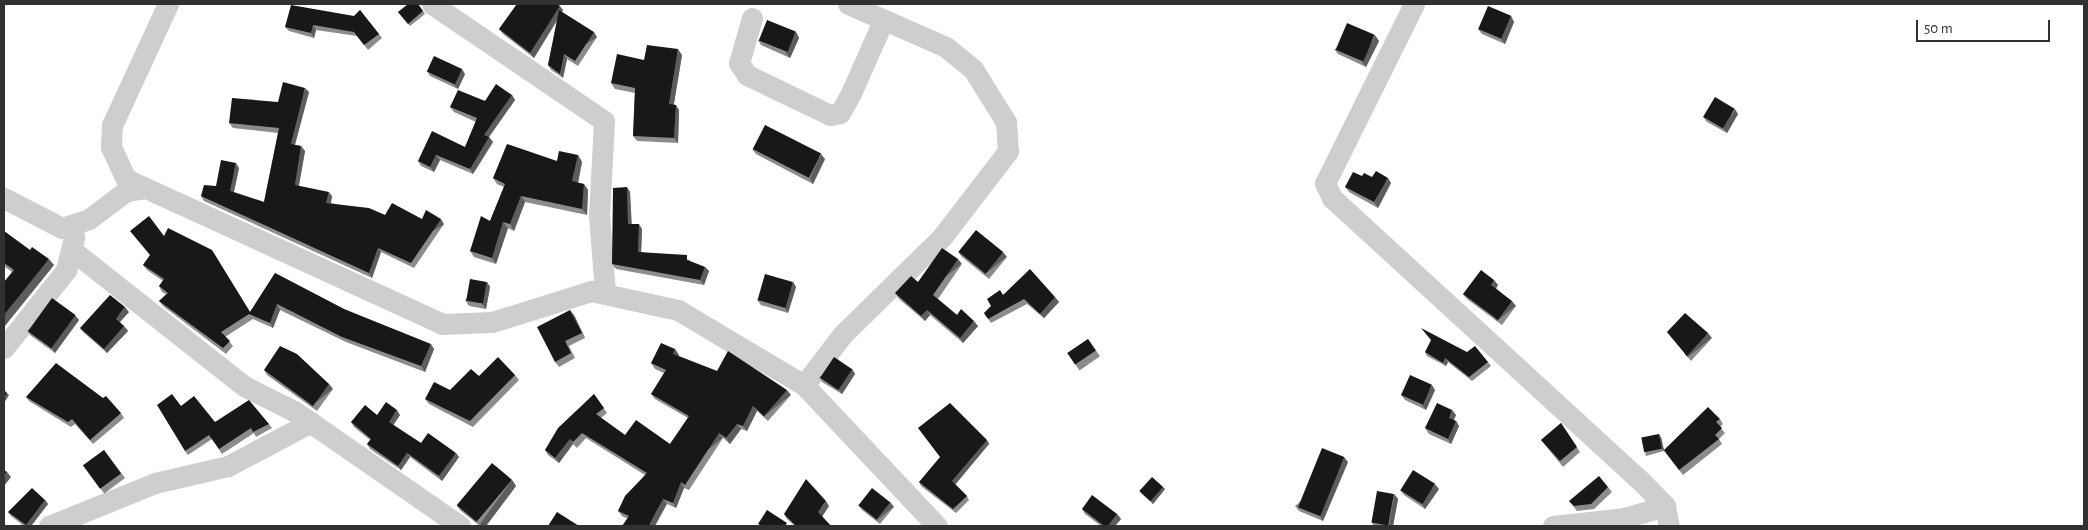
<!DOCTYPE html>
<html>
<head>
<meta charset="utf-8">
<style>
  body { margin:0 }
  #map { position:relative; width:2088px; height:530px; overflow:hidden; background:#fff; font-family:"Alegreya Sans",sans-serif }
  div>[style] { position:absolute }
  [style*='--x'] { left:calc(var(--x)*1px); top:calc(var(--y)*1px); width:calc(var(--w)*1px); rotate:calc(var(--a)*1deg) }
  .minor>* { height:21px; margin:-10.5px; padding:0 10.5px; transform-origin:10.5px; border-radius:10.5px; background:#cecece }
  .wall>* { inset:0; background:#8c8c8c; transform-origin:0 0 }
  .shaded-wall>* { inset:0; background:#5d5d5d; transform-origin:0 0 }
  .building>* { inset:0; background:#181818; transform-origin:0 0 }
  span { translate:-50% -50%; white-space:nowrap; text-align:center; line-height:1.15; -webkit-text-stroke:5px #fff; paint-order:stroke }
  .frame { position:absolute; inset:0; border:5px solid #313131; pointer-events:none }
  .scale { position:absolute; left:1916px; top:20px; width:134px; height:22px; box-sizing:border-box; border:2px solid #313131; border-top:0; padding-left:6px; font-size:15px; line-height:18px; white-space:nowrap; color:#313131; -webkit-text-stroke:4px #fff; paint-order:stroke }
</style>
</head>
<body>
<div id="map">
  <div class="minor">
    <div style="--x:168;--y:4;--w:133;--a:114.8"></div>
    <div style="--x:112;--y:125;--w:22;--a:93"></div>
    <div style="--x:111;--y:147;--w:35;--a:65"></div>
    <div style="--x:126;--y:179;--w:348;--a:24.6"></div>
    <div style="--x:442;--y:324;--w:50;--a:-2.3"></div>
    <div style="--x:492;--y:322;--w:104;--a:-17.4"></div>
    <div style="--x:591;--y:291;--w:89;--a:12.3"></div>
    <div style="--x:678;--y:310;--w:147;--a:30.8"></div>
    <div style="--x:804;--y:385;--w:194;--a:46.7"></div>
    <div style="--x:432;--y:4;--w:208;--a:34.2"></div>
    <div style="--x:604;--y:121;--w:94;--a:93"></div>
    <div style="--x:599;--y:215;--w:78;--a:85.6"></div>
    <div style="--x:1414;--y:4;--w:200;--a:116.4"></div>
    <div style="--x:1325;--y:183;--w:17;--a:65"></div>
    <div style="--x:1332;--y:198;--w:418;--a:42.5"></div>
    <div style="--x:1640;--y:480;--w:36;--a:46"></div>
    <div style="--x:1665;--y:506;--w:20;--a:79"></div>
    <div style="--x:752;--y:18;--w:47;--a:106.1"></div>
    <div style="--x:739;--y:63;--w:14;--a:56"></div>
    <div style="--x:747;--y:75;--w:92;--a:25.7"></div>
    <div style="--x:830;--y:115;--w:10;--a:-11"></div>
    <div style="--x:840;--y:113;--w:23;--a:-61"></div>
    <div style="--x:851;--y:93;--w:79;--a:-66"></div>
    <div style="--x:4;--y:198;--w:65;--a:27.3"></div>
    <div style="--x:62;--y:228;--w:28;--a:-18"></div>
    <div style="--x:89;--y:219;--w:46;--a:-37.1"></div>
    <div style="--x:126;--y:191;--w:15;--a:-8"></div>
    <div style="--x:73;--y:251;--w:218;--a:38.3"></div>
    <div style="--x:244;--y:386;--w:56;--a:26.6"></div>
    <div style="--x:294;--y:411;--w:202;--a:34.7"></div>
    <div style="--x:4;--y:348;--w:100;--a:-51.5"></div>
    <div style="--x:66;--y:270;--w:34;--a:-76"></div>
    <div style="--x:804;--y:385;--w:64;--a:-52.6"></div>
    <div style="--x:843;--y:334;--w:139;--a:-44.4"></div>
    <div style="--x:942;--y:237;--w:108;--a:-52.5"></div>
    <div style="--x:1008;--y:151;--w:29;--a:-94"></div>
    <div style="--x:1006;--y:122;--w:62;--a:-121.9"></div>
    <div style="--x:973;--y:69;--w:35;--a:-141"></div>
    <div style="--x:946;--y:47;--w:107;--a:-156.3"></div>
    <div style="--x:49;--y:526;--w:114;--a:-22.1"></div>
    <div style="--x:155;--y:483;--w:75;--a:-13.1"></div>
    <div style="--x:228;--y:466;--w:94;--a:-27.9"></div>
    <div style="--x:1553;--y:526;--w:71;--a:-6.4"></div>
    <div style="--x:1624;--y:518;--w:43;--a:-16.3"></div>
  </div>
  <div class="wall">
    <div style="clip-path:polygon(418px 4px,425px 14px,410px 26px,398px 12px)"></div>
    <div style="clip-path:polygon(517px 4px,557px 4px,563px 10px,562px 12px,597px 37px,578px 66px,567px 59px,563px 78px,551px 70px,548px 65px,557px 21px,534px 58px,503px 34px,499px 29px)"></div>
    <div style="clip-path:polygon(360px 10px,382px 38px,368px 50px,357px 36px,316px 30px,314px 38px,289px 31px,285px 27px,354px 16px)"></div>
    <div style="clip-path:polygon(1511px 16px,1514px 22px,1505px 44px,1482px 34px,1478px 29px)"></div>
    <div style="clip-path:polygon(796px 32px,799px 38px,790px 58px,761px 45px,758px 40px)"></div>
    <div style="clip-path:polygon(1379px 41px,1366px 67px,1338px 54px,1334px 49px)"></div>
    <div style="clip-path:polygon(682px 55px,674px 104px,679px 110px,678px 143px,637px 141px,633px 136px,635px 93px,615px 89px,611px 83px,644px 60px)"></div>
    <div style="clip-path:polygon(427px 71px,465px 74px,458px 89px,430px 76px)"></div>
    <div style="clip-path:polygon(309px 92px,295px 145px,301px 146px,305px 151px,299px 186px,332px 196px,331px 203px,385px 215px,422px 219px,444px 224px,414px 268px,381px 252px,372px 278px,204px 201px,201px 196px,216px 186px,239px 168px,234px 192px,264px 202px,278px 133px,233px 128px,229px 123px)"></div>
    <div style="clip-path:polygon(512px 95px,515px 100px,489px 137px,493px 142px,473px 174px,440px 160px,434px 172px,421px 166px,418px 161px,465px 147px,476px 122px,454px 112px,450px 107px)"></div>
    <div style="clip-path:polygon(1738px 114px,1727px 133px,1707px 122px,1703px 117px)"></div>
    <div style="clip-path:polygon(752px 149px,825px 159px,813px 184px,756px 154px)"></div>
    <div style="clip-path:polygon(578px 155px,582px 162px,578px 183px,584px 184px,588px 190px,587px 215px,525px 202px,514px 231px,508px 228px,496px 264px,474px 257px,470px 251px,490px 221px,504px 187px,497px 184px,493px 178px)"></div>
    <div style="clip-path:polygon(1362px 176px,1391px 183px,1378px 208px,1349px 192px,1345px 187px)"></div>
    <div style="clip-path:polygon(627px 187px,630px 192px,631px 224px,642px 229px,641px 252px,690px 260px,690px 261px,705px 267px,709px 271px,704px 285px,616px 269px,612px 264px)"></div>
    <div style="clip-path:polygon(4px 231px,30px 250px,54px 265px,4px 327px,4px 282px,12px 272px,4px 266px)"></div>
    <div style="clip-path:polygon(164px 236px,215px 255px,250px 312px,275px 273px,344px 309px,434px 349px,425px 372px,346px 342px,280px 310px,273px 328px,253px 319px,225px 337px,233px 346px,226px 354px,163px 306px,159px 301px,166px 294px,162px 292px,159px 286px,163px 281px,147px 270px,143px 265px)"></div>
    <div style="clip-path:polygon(958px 252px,1007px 257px,989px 279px,962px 257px)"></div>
    <div style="clip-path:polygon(962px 264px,938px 299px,957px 315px,978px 326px,963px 343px,930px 315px,925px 321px,899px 299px,895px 293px,918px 282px)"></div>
    <div style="clip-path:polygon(1494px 280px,1498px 285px,1496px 288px,1516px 306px,1502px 325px,1467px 299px,1463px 294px)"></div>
    <div style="clip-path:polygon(487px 282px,490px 287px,486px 309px,469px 306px,465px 300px)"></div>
    <div style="clip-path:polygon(793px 282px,796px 287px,788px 313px,761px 305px,757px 300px)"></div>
    <div style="clip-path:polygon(1004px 294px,1055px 297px,1059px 302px,1044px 318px,1027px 304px,991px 323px,984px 313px)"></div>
    <div style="clip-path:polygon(129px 312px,120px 322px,128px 331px,107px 353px,83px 332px,80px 328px)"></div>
    <div style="clip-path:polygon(574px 315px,585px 338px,569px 346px,575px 358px,559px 367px,555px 362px)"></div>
    <div style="clip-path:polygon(79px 320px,55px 353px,30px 335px,27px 330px)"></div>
    <div style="clip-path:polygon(1667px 332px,1712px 338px,1691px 361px)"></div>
    <div style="left:1088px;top:339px;width:21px;height:25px;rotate:55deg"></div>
    <div style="clip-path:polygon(675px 349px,679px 355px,679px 356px,717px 371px,791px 395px,768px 421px,757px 411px,747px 431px,741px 429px,730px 444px,723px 438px,689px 490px,684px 488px,676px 508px,667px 504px,628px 519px,622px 516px,618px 511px,645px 475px,586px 438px,577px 448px,573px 444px,559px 463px,548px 455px,545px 450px,594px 394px,607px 413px,601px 418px,625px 435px,670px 444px,688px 418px,655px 399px,651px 394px,664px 373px,655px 369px,651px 363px)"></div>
    <div style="clip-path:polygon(1425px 352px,1467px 352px,1488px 362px,1491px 366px,1472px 381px,1448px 362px,1446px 366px,1427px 356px)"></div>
    <div style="clip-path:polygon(852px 369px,855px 374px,842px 394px,822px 382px,819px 377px)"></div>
    <div style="clip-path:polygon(264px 370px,329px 384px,333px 389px,317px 411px,267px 375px)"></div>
    <div style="clip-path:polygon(515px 375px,519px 380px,473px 427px,429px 404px,425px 399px,450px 390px,479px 376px)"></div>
    <div style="clip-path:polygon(1435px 390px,1426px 410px,1405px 400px,1401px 395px)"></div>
    <div style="clip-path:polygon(26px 397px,121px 413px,124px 418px,93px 444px,75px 424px,71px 427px,29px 401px)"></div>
    <div style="clip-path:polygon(181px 406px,215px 422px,269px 424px,272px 428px,256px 437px,254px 433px,222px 454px,212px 439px,188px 455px,185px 451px)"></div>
    <div style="clip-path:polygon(1452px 410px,1456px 415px,1454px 420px,1456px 421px,1459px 426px,1451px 444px,1429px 434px,1425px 428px)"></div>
    <div style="clip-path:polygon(377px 415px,400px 415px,393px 425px,421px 443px,459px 457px,442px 481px,410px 457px,401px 470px,370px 449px,367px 444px,370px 440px,354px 427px,351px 422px)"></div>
    <div style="clip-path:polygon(1720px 419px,1723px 424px,1720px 427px,1725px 433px,1719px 439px,1722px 444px,1683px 475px,1664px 451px,1646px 456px,1645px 453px,1661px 437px,1664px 450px)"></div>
    <div style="clip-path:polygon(1561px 423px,1580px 452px,1563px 467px,1541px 440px)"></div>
    <div style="clip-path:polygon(987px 440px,989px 444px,955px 484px,967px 496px,969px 500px,956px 513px,921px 486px,919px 482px)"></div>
    <div style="left:104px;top:450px;width:35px;height:26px;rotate:53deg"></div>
    <div style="clip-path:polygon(1348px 462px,1323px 521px,1299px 511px,1295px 506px)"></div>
    <div style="clip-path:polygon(512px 480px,516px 486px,486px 526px,480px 526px,461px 511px,457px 506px)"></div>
    <div style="clip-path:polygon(1608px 487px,1612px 492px,1594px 509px,1577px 511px,1569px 501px)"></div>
    <div style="clip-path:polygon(1165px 489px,1153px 504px,1142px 494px,1140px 492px)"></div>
    <div style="clip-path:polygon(1439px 489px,1425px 509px,1404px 495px,1400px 490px)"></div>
    <div style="clip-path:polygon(1394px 494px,1398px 499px,1393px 526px,1374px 526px,1372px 523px)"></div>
    <div style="clip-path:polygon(45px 500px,48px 504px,31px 526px,24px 526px,11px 516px,8px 512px)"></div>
    <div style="clip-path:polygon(890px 502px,894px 507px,880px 524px,862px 510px,858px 505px)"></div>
    <div style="clip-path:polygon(829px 506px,822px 516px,831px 526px,795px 526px,787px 519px,784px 514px)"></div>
    <div style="clip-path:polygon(1082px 509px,1117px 514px,1121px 519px,1115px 526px,1101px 526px,1085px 514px)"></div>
  </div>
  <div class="shaded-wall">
    <div style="clip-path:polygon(560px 6px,563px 10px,534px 58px,530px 53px)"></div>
    <div style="clip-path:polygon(1511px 16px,1514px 22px,1505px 44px,1501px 39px)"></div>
    <div style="clip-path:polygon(313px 25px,316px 30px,314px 38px,311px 33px)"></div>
    <div style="left:594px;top:32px;width:6px;height:35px;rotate:59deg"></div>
    <div style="clip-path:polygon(796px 32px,799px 38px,790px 58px,786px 53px)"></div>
    <div style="clip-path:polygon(1375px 35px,1379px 41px,1366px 67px,1362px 62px)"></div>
    <div style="clip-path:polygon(678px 49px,682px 55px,673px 109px,669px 104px)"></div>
    <div style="clip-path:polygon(564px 54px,567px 59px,563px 78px,560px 74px)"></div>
    <div style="clip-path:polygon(462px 69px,465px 74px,458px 89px,454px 84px)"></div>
    <div style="clip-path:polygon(305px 88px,309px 92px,294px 148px,291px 144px)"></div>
    <div style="clip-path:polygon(512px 95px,515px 100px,489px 137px,493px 142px,473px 174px,470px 169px,484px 135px)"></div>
    <div style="clip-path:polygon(676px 105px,679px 110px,678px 143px,674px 138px)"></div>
    <div style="clip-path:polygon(1735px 109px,1738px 114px,1727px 133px,1723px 128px)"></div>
    <div style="clip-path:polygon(301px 146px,305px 151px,298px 190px,295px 185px)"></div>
    <div style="clip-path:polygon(821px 154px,825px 159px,813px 184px,810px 178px)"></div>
    <div style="clip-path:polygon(436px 155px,440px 160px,434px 172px,430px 167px)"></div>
    <div style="clip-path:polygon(578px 155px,582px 162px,577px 188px,572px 181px)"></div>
    <div style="clip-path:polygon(236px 163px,239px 168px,233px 196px,230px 191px)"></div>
    <div style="clip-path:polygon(1388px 178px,1391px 183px,1378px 208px,1374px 202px)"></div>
    <div style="clip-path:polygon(584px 184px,588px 190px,587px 215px,582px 209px)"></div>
    <div style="clip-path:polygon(627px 187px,630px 192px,632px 228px,628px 224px)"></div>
    <div style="clip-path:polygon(329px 192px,332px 196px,330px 208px,326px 203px)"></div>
    <div style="clip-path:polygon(521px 196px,525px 202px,514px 231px,510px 224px)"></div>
    <div style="left:441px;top:219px;width:6px;height:53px;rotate:59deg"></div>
    <div style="clip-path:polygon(503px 222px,508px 228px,496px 264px,492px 258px)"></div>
    <div style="clip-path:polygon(639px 224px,642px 229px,641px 256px,638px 252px)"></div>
    <div style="clip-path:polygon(378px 248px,381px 252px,372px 278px,369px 273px)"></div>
    <div style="left:1003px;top:252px;width:6px;height:28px;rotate:51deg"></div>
    <div style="clip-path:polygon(49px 259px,54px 265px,4px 327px,4px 315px)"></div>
    <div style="left:958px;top:259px;width:6px;height:44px;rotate:51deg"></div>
    <div style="clip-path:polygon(705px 267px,709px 271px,704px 285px,700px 280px)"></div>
    <div style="clip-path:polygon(1494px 280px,1498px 285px,1495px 290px,1491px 285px)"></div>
    <div style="clip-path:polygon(487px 282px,490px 287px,486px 309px,482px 304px)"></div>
    <div style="clip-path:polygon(793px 282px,796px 287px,788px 313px,785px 308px)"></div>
    <div style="clip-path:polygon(1055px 297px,1059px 302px,1044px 318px,1040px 314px)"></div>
    <div style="left:1512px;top:301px;width:6px;height:24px;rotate:51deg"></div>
    <div style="clip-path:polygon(277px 304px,280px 310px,273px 328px,270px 323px)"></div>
    <div style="clip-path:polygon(125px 307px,129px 312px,119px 323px,116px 319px)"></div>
    <div style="clip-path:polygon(570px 310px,574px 315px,585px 338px,582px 333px)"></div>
    <div style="clip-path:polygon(927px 310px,930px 315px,925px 321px,921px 316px)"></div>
    <div style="clip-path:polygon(75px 315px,79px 320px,55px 353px,51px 347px)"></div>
    <div style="clip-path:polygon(974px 321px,978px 326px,963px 343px,960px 338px)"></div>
    <div style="clip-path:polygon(124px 326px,128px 331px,107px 353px,104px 349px)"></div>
    <div style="left:1708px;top:333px;width:6px;height:31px;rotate:51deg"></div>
    <div style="clip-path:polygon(431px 344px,434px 349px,425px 372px,421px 366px)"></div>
    <div style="clip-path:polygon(675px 349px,679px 355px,677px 359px,673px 354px)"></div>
    <div style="clip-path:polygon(1445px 358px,1448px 362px,1446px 366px,1443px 363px)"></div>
    <div style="clip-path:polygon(852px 369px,855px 374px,842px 394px,838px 389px)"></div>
    <div style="left:329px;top:384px;width:6px;height:27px;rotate:51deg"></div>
    <div style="clip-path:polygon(1432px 385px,1435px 390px,1426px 410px,1422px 405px)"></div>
    <div style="left:787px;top:390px;width:6px;height:35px;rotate:51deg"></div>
    <div style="clip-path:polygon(7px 393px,9px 395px,4px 403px,4px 398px)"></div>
    <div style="clip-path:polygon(753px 406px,757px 411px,747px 431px,743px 426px)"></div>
    <div style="clip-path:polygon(397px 410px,400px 415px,392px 427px,389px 422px)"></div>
    <div style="clip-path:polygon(1452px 410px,1456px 415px,1452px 423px,1449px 418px)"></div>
    <div style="clip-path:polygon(1456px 421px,1459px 426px,1451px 444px,1448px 439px)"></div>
    <div style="clip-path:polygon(737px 424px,741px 429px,730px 444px,726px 438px)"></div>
    <div style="left:719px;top:433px;width:6px;height:62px;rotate:51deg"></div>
    <div style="clip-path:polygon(1659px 434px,1661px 437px,1664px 451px,1662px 449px)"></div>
    <div style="clip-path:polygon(570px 439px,573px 444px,559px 463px,555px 458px)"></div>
    <div style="clip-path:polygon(987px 440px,989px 444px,955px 485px,952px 481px)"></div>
    <div style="clip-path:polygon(407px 453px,410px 457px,401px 470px,398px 466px)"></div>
    <div style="clip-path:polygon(456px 453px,459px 457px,442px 481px,439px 476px)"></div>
    <div style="clip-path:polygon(1344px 457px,1348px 462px,1323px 521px,1320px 516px)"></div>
    <div style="clip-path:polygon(7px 472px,11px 477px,4px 486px,4px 476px)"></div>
    <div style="clip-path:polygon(512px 480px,516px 486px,486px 526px,482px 526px,480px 524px)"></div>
    <div style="clip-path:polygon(681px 482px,684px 488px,676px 508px,673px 503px)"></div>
    <div style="clip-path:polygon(1435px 484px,1439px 489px,1425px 509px,1422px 504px)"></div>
    <div style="clip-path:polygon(1163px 487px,1165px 489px,1153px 504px,1151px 501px)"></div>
    <div style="clip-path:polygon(1394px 494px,1398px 499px,1393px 526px,1389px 526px)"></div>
    <div style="clip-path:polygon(663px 499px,667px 504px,655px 526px,649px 526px)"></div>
    <div style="clip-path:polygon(45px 500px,48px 504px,31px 526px,26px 526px,26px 525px)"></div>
    <div style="clip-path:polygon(826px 501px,829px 506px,822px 517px,818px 512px)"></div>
    <div style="left:890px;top:502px;width:6px;height:22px;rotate:51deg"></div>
    <div style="clip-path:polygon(1117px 514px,1121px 519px,1115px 526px,1108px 526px)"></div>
  </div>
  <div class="building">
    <div style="clip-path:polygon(408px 4px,418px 4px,423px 11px,408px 24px,398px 12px)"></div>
    <div style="clip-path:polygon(517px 4px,557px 4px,560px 6px,530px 53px,499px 29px)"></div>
    <div style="clip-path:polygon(291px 5px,354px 16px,360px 10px,379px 34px,364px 45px,354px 32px,313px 25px,311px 33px,285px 27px)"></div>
    <div style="left:1488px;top:6px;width:25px;height:25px;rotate:23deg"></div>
    <div style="clip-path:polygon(559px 10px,594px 32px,575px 61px,564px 54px,560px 74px,548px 65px)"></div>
    <div style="left:767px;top:20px;width:31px;height:22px;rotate:22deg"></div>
    <div style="left:1347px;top:23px;width:30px;height:29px;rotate:23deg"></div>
    <div style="clip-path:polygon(647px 45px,678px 49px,669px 104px,676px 105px,674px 138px,633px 136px,635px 88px,611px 83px,617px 54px,644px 60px)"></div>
    <div style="left:434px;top:56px;width:31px;height:17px;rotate:25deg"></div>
    <div style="clip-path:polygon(283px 82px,305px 88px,291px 144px,301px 146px,295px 185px,329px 192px,326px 203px,369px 208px,385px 215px,392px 203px,422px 219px,426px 210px,441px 219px,411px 263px,378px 248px,369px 273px,201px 196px,204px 185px,216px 186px,221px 160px,236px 163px,230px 191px,264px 202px,279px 128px,229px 123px,232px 98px,278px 102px)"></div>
    <div style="clip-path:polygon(496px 84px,512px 95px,484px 135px,489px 137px,470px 169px,436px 155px,430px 167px,418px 161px,432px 131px,465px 147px,477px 118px,450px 107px,458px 90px,485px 101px)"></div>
    <div style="left:1715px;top:97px;width:23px;height:23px;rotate:31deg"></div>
    <div style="left:765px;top:125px;width:63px;height:27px;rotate:27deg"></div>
    <div style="clip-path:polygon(507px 144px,557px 161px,559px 151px,578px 155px,572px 181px,584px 184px,582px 209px,521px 196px,510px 224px,503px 222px,492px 258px,470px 251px,481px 216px,490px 221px,505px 184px,493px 178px)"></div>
    <div style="clip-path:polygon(1376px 171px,1388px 178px,1374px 202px,1345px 187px,1353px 172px,1362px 176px,1364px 173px,1372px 177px)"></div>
    <div style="clip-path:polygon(627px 187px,628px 224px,639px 224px,638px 252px,687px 255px,687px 260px,705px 267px,700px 280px,612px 264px,613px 188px)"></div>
    <div style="clip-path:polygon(149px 216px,164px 236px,168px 228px,212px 250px,250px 312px,275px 273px,344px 309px,431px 344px,421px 366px,342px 337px,277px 304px,270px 323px,249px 314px,221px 332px,230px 341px,223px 348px,159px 301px,168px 293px,159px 286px,164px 279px,143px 265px,150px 255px,130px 231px)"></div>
    <div style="left:976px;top:230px;width:35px;height:28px;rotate:39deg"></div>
    <div style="clip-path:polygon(4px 231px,30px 250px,32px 247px,49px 259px,4px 315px,4px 282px,14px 270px,4px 263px)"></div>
    <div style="clip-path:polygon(942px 248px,958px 259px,933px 295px,957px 315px,961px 309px,974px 321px,960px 338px,927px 310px,921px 316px,895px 293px,911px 276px,918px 282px)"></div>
    <div style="clip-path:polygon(1030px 269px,1055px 297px,1040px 314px,1024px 299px,988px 319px,984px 313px,991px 306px,987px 299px,1000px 290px,1003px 295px)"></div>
    <div style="clip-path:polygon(1481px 270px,1494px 280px,1491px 285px,1512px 301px,1498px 320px,1463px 294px)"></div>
    <div style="left:765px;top:274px;width:29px;height:27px;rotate:16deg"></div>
    <div style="left:470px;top:279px;width:17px;height:22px;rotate:10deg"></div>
    <div style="clip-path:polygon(110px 295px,125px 307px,116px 319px,124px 326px,104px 349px,80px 328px)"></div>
    <div style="left:52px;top:298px;width:29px;height:41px;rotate:36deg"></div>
    <div style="clip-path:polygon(570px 310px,582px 333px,565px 341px,571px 353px,555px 362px,537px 327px)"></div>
    <div style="clip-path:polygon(1685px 313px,1708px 333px,1687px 356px,1667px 332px)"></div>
    <div style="clip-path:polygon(1421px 328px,1467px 352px,1475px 346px,1488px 362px,1469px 377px,1445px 358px,1443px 363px,1425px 352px,1431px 340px)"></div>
    <div style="left:1088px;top:339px;width:14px;height:25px;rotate:56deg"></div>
    <div style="clip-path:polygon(661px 343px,675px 349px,673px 354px,717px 371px,728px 351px,787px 390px,764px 416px,753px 406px,743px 426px,737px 424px,726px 438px,719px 433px,685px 485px,681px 482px,673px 503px,663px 499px,649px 526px,622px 526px,629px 516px,618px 511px,625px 496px,647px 473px,582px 433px,573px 442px,570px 439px,555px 458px,545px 450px,558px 428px,594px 394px,604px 408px,596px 414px,625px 435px,636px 420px,670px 444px,689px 416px,651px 394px,666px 370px,651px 363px)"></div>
    <div style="clip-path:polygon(280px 346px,297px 354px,329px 384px,313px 406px,264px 370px)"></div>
    <div style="clip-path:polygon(498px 357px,515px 375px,470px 421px,425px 399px,434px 382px,450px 390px,471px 369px,479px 376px)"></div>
    <div style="left:834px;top:357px;width:22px;height:25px;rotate:34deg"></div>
    <div style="clip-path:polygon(56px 363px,103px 398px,106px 396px,121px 413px,90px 440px,72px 419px,68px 422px,26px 397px)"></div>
    <div style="left:1410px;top:375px;width:24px;height:22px;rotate:24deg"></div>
    <div style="clip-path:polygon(4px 390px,7px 393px,4px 398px)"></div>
    <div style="clip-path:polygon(172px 394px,181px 406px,194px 396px,215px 422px,249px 400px,269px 424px,253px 432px,251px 428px,219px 449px,209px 435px,185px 451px,157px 405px)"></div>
    <div style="clip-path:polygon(386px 402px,397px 410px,389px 422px,421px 443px,428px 433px,456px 453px,439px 476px,407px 453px,398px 466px,367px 444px,371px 439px,351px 422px,365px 405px,377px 415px)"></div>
    <div style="clip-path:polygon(950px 403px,987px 440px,952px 481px,967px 496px,953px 509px,919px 482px,940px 457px,918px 428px)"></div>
    <div style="clip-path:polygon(1437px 403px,1452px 410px,1449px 418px,1456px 421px,1448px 439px,1425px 428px)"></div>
    <div style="clip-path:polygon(1708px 407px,1720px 419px,1716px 422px,1722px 428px,1715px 435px,1719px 439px,1679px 470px,1664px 450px)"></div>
    <div style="clip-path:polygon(1561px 423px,1577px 447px,1560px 461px,1541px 440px)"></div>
    <div style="left:1659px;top:434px;width:15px;height:18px;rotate:79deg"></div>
    <div style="left:1322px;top:448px;width:24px;height:64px;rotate:22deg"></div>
    <div style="left:104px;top:450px;width:29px;height:26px;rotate:54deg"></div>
    <div style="left:492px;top:463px;width:26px;height:55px;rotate:40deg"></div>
    <div style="clip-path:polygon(4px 470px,7px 472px,4px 476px)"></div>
    <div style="left:1413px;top:470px;width:26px;height:24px;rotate:32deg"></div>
    <div style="clip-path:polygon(1599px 476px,1608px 487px,1591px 504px,1574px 506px,1569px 501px)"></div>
    <div style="left:1152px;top:477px;width:15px;height:19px;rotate:42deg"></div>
    <div style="clip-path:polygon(806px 479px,826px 501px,818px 512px,831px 526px,796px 526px,784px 514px)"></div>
    <div style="clip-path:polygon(32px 488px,45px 500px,26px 525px,8px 512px)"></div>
    <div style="left:872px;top:488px;width:23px;height:22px;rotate:38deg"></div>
    <div style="left:1377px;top:491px;width:17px;height:32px;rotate:10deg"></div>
    <div style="clip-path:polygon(1092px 495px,1117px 514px,1108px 526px,1104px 526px,1082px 509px)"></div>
    <div style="clip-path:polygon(767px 510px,787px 523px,785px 526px,762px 526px,758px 524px)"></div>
    <div style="clip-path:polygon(557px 512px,579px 526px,548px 526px)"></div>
  </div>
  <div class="frame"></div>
  <div class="scale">50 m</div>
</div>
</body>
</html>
